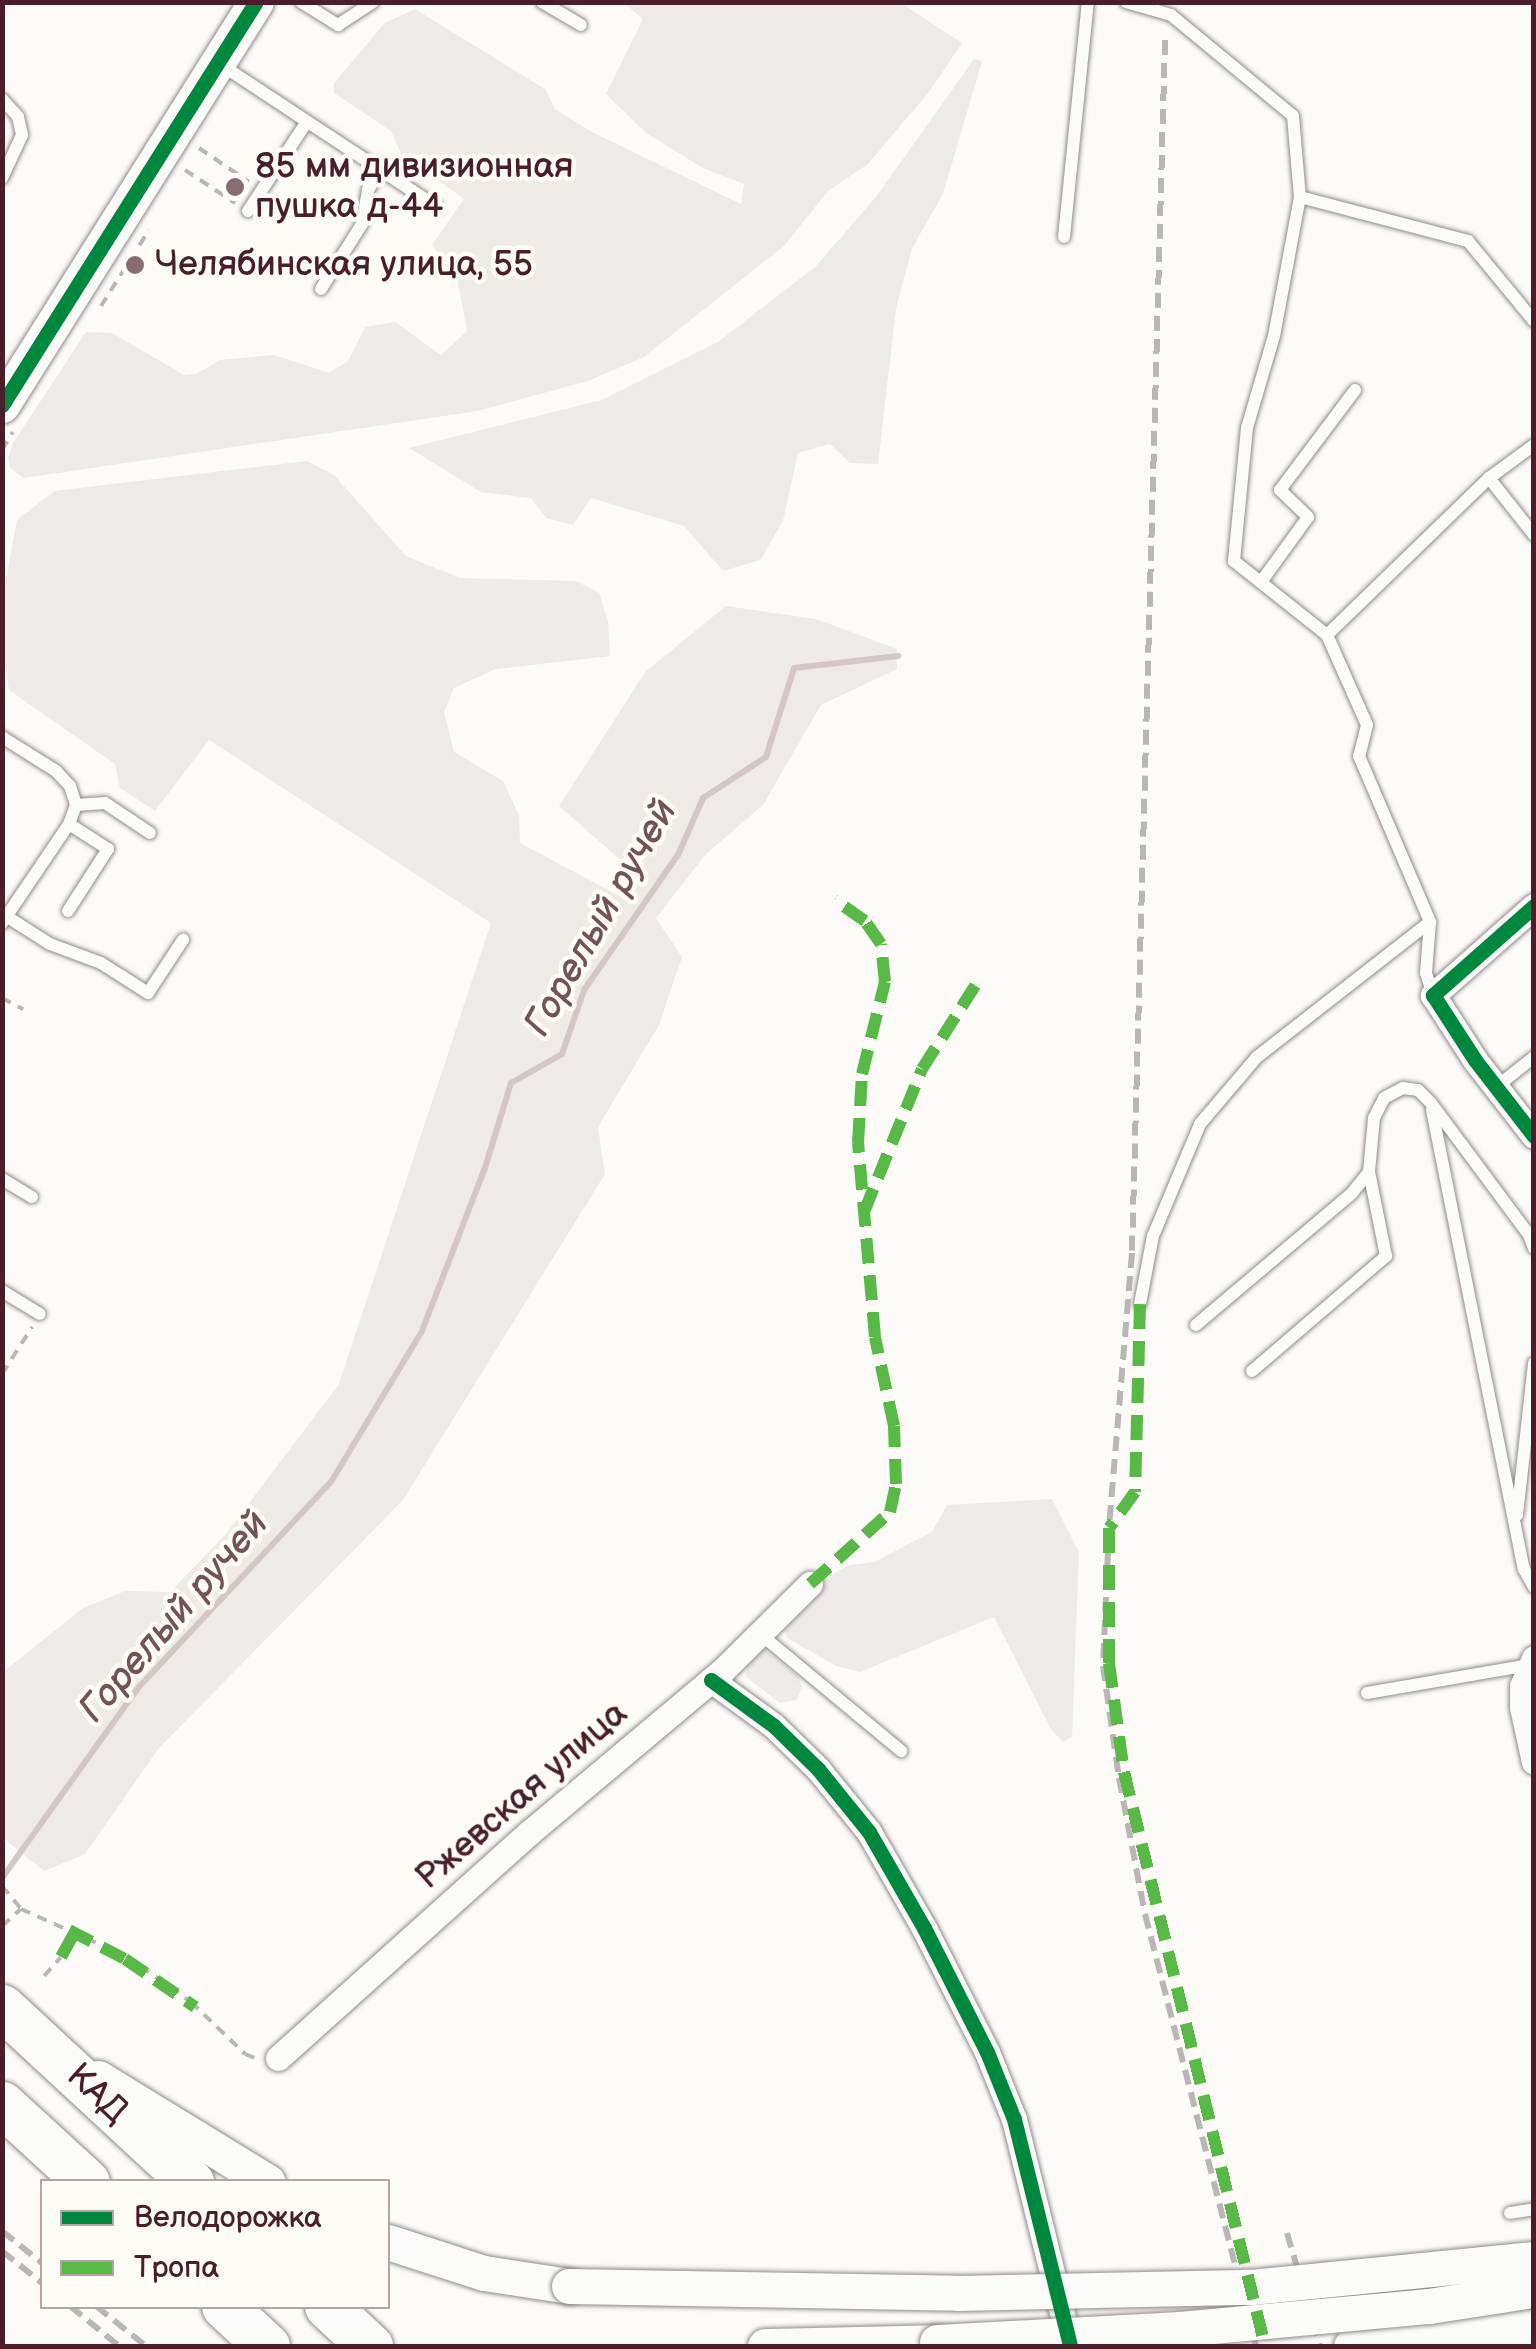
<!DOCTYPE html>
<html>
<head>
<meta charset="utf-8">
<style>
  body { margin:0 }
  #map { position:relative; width:1536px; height:2349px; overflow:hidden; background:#fcfbf8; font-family:"Balsamiq Sans",sans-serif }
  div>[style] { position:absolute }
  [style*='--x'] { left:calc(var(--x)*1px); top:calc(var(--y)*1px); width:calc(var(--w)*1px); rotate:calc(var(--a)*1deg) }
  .green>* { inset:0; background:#eeeae8 }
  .stream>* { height:6px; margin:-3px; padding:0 3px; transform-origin:3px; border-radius:3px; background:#d2c7c6 }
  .path>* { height:4px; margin-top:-2px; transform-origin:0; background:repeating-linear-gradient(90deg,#bbb6b6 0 10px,transparent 0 18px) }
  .roads { filter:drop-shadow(0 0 2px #928a8b) drop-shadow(0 0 2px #928a8b) }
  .lane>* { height:12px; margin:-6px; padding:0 6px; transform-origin:6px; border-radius:6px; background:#fbfbf9 }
  .street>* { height:25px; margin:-12.5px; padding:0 12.5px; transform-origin:12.5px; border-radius:12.5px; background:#fbfbf9 }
  .secondary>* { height:35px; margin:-17.5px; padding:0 17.5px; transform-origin:17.5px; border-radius:17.5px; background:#fbfbf9 }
  .highway>* { height:45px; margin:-22.5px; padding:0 22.5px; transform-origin:22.5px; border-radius:22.5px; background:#fbfbf9 }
  .rail>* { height:6px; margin-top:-3px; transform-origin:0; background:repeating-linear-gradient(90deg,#bbb6b6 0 15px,transparent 0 23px) }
  .bridges { filter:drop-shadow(0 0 2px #928a8b) drop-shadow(0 0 2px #928a8b) }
  .secondary-bridge>* { height:35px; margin:-17.5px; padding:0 17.5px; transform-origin:17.5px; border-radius:17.5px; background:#fbfbf9 }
  .quiet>* { height:12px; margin-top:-6px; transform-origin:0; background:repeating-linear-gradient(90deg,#58b947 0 25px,transparent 0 37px) }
  .cycleway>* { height:15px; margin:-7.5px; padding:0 7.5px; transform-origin:7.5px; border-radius:7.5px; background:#00873e }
  .dots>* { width:28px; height:28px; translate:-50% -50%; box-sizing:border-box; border:5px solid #fdfcf7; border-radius:50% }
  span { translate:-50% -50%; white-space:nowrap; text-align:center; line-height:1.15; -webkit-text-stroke:9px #fdfcf7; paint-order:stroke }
  .poi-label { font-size:35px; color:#4a1f2b }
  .left { translate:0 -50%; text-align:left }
  .street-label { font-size:35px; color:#4a1f2b }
  .water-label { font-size:38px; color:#73525a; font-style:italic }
  .frame { position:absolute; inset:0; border:5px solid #4a1f2b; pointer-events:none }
  .legend { position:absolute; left:40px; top:2179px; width:350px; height:130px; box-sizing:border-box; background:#fdfcf7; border:2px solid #b5a4a5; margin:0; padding:12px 18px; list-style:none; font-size:30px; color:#4a1f2b }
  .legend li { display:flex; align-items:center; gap:20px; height:50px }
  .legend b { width:50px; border:2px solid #b5a4a5 }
</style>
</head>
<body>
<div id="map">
  <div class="green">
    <div style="clip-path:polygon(624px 3px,901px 3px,962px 43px,929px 92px,868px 164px,828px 191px,784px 246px,644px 357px,588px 381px,478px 411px,24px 478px,10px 468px,8px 458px,13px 443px,86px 332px,112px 333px,184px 375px,196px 374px,220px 360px,274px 355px,329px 373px,348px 361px,365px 327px,395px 322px,441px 355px,467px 331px,457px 278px,432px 245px,464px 199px,401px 154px,391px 131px,334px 93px,334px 83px,385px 23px,415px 9px,545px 89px,555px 109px,592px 132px,741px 204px,744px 184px,703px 168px,646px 133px,606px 94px,643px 19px)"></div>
    <div style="clip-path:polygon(974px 59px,982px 61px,943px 194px,912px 248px,896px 309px,878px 464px,850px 463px,830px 444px,798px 453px,783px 521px,760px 560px,723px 571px,684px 526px,591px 498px,573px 525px,546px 518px,531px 498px,481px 492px,409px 448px,602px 400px,718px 342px,816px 266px,876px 197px)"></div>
    <div style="clip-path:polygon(307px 461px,334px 475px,406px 556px,460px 578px,576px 581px,599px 593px,608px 622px,610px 656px,496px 669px,454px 688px,444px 712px,454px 752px,503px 781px,519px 815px,520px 843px,623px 898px,641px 878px,559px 806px,646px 671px,726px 606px,816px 619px,897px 649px,897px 669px,821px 705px,763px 805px,706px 854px,656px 918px,682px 957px,659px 1025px,598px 1127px,605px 1174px,403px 1500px,159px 1748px,85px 1854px,44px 1871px,3px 1838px,3px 1672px,83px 1608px,125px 1591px,170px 1592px,225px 1535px,339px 1384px,491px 923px,209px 740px,155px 811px,120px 788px,115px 764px,9px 690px,3px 653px,3px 596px,17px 520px,54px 491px)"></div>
    <div style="clip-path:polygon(1052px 1499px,1079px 1552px,1072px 1737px,1063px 1742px,1051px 1729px,994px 1617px,860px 1672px,836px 1666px,787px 1638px,783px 1622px,820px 1581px,850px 1565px,874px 1562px,932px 1532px,947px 1505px)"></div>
    <div style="clip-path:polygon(756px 1649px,765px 1650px,798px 1676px,802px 1686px,797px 1700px,780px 1703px,746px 1677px,747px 1661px)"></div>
  </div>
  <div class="stream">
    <div style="--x:2;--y:1878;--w:234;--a:-54.4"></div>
    <div style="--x:138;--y:1688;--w:282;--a:-46.9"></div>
    <div style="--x:331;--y:1482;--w:176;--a:-58.9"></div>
    <div style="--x:422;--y:1331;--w:175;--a:-68.9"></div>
    <div style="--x:485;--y:1168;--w:89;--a:-73"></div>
    <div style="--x:511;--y:1083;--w:59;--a:-29.6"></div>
    <div style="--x:562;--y:1054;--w:68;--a:-71"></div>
    <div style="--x:584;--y:990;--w:165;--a:-55.2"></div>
    <div style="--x:678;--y:855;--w:62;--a:-66.3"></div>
    <div style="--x:703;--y:798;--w:75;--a:-33.1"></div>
    <div style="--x:766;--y:757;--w:93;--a:-72.5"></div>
    <div style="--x:794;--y:668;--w:105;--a:-6.6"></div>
  </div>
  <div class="path">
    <div style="--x:199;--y:148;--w:60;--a:34.2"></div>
    <div style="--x:185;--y:170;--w:60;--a:33.4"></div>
    <div style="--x:101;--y:306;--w:90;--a:-57.7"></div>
    <div style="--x:2;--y:450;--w:21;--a:-59"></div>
    <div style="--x:2;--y:998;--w:24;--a:28"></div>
    <div style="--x:2;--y:1374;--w:56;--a:-57.4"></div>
    <div style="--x:2;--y:1886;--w:30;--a:50"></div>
    <div style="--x:21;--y:1909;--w:115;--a:24.1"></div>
    <div style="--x:126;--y:1956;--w:80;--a:35.3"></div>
    <div style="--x:191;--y:2002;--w:75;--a:43.9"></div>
    <div style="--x:245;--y:2054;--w:11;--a:22"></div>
    <div style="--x:2;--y:1926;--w:25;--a:-42"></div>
    <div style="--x:44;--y:1976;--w:25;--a:-48"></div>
  </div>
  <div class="roads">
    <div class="lane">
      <div style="--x:301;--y:2;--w:44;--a:31.9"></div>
      <div style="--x:338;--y:25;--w:42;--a:-33.3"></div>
      <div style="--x:542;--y:2;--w:45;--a:30.5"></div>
      <div style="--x:1126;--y:2;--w:47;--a:16.1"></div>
      <div style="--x:1171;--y:15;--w:158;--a:39.6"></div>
      <div style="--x:1293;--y:116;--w:81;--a:85.1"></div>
      <div style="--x:1300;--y:197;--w:141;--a:100.6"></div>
      <div style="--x:1274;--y:336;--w:96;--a:106.4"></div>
      <div style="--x:1247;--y:428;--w:134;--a:95.6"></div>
      <div style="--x:1234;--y:561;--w:119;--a:38.5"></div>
      <div style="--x:1327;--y:635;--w:98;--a:66"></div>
      <div style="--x:1367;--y:725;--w:32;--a:104"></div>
      <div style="--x:1359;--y:756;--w:181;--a:66.8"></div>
      <div style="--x:1430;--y:922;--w:51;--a:94.5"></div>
      <div style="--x:1426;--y:973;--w:23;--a:72"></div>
      <div style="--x:220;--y:64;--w:260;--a:33.4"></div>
      <div style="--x:2;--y:99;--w:24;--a:48"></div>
      <div style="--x:18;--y:117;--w:18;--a:77"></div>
      <div style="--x:22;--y:135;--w:47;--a:114.9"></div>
      <div style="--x:1300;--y:197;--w:174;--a:14.7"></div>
      <div style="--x:1468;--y:241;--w:104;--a:50.5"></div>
      <div style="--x:248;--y:211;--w:105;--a:-56.6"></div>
      <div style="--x:1064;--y:237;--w:236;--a:-84.2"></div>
      <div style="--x:321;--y:289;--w:77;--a:-57.8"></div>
      <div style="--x:362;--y:224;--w:35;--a:-80"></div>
      <div style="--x:368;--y:190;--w:22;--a:-58"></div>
      <div style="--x:1534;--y:445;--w:56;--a:143.7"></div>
      <div style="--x:1489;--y:478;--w:73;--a:51.7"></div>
      <div style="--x:1261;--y:582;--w:80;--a:-54.1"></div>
      <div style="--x:1308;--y:517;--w:39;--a:-136"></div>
      <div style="--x:1280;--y:490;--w:125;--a:-53.1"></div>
      <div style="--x:1327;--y:635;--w:226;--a:-44.1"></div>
      <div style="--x:2;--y:737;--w:64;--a:32.2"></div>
      <div style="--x:56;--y:771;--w:21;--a:47"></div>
      <div style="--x:70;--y:786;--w:20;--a:72"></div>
      <div style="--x:76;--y:805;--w:20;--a:110"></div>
      <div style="--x:69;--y:824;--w:120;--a:124.1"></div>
      <div style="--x:76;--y:805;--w:29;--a:-4"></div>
      <div style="--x:105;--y:803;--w:54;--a:33.7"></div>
      <div style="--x:68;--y:911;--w:74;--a:-57.2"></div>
      <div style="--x:108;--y:849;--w:46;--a:-147.3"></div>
      <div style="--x:6;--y:916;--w:52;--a:32.5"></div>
      <div style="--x:50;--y:944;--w:54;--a:20.4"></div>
      <div style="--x:101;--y:963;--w:56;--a:32.6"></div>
      <div style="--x:148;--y:993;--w:64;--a:-56.6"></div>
      <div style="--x:1495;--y:1088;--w:50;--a:-38.5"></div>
      <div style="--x:1432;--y:1110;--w:468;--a:78.7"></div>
      <div style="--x:1524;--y:1569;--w:21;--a:61"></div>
      <div style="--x:2;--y:1179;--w:35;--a:31"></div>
      <div style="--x:2;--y:1291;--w:44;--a:31.2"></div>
      <div style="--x:1140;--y:1304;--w:69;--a:-79.2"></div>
      <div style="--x:1153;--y:1236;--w:121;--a:-67.2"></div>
      <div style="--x:1200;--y:1124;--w:88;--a:-49.6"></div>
      <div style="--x:1257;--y:1057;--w:219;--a:-38"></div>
      <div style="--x:1196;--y:1325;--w:204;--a:-40.2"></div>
      <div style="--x:1352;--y:1193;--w:27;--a:-51"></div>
      <div style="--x:1252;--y:1371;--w:177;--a:-40.6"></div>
      <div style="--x:1386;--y:1256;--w:86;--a:-101.4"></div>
      <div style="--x:1369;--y:1172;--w:54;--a:-84.7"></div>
      <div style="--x:1374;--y:1118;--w:22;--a:-63"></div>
      <div style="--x:1384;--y:1098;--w:21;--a:-28"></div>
      <div style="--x:1403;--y:1088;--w:15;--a:8"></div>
      <div style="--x:1418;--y:1090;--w:18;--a:45"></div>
      <div style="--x:1431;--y:1103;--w:164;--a:53.4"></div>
      <div style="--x:1529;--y:1235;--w:14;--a:69"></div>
      <div style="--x:1517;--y:1515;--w:153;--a:-83.6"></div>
      <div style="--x:759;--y:1633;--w:185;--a:39.7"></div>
      <div style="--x:1367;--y:1693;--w:164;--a:-9.8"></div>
      <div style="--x:1510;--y:2213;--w:24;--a:-9"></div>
    </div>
    <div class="street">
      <div style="--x:1534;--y:906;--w:135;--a:138.6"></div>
      <div style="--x:1433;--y:995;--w:77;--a:57.1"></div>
      <div style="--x:1475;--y:1060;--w:96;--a:52.2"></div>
      <div style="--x:1534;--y:1658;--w:30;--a:113"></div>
      <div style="--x:1522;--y:1686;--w:21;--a:90"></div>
      <div style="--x:1522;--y:1707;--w:56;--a:77.7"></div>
      <div style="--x:711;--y:1680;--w:78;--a:36.1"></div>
      <div style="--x:774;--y:1726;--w:62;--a:44.3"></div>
      <div style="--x:818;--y:1769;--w:81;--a:51"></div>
      <div style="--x:869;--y:1832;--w:111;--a:60.2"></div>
      <div style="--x:924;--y:1928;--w:139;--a:63.1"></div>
      <div style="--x:987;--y:2052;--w:72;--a:68.1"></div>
      <div style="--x:1014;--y:2119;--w:234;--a:76.1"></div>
      <div style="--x:278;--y:2058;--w:338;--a:-41.9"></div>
      <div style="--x:530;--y:1832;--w:251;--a:-40"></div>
      <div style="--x:722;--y:1671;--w:124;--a:-44.7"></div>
    </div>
    <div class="secondary">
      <div style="--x:2;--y:405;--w:476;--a:-57.8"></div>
      <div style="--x:98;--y:2078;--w:199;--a:31.5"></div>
      <div style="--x:388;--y:2242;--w:101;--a:17.9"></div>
      <div style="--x:484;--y:2273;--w:86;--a:8.7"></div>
      <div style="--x:765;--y:2346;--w:172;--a:-1.3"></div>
      <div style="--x:1351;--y:2346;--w:184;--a:-6.2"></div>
    </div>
    <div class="highway">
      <div style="--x:2;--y:2007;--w:258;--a:42.8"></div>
      <div style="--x:2;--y:2104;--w:115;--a:42.5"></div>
      <div style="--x:224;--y:2306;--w:59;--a:42.9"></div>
      <div style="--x:327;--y:2306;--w:59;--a:42.9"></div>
    </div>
  </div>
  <div class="rail">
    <div style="--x:1165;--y:40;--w:1213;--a:91.56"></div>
    <div style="--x:1132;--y:1253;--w:276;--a:94.8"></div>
    <div style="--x:1109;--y:1528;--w:138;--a:92.5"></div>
    <div style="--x:1103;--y:1666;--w:113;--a:81.9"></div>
    <div style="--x:1119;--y:1778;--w:138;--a:79.2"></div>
    <div style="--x:1145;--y:1914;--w:446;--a:75.6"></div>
    <div style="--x:2;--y:2231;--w:51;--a:38.7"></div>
    <div style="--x:1287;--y:2233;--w:118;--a:73.7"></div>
    <div style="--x:2;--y:2251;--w:51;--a:38.7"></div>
    <div style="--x:70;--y:2306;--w:63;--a:39.2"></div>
    <div style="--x:96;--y:2306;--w:64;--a:38.7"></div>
  </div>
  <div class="bridges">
    <div class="secondary-bridge">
      <div style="--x:569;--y:2286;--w:389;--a:1"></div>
      <div style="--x:958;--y:2293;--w:293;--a:-1.2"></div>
      <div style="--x:1251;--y:2287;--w:284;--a:-5.7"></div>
      <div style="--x:937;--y:2342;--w:243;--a:-3.1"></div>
      <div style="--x:1180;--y:2329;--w:250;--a:-5.3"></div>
      <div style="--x:1429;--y:2306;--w:106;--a:-8.7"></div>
    </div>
  </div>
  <div class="quiet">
    <div style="--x:864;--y:1212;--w:154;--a:-67.9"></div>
    <div style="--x:922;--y:1069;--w:108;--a:-57.5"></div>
    <div style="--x:1140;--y:1304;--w:188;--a:91.5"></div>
    <div style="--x:1135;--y:1492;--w:44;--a:125.8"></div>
    <div style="--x:1109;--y:1528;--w:135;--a:90"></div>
    <div style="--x:1109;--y:1663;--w:110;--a:82.2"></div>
    <div style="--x:1124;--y:1772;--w:591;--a:76.2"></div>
    <div style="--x:810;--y:1584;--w:108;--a:-42"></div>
    <div style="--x:890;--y:1512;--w:29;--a:-78"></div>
    <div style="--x:896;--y:1484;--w:58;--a:-92"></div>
    <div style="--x:894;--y:1426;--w:91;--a:-102.1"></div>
    <div style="--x:875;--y:1337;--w:195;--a:-95"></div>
    <div style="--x:858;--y:1143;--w:69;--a:-86.7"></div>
    <div style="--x:862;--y:1074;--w:95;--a:-76"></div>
    <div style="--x:885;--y:982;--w:38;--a:-96"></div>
    <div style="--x:881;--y:944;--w:28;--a:-125"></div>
    <div style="--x:865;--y:921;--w:37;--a:-145"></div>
    <div style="--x:69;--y:1930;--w:63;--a:27.4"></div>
    <div style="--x:125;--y:1959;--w:85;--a:34.4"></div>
    <div style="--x:61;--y:1957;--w:25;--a:-61"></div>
  </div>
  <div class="cycleway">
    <div style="--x:2;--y:405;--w:476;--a:-57.8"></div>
    <div style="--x:1534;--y:906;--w:135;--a:138.6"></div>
    <div style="--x:1433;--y:995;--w:77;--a:57.1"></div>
    <div style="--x:1475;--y:1060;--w:96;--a:52.2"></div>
    <div style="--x:711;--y:1680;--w:78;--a:36.1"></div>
    <div style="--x:774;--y:1726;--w:62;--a:44.3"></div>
    <div style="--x:818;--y:1769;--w:81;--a:51"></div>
    <div style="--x:869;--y:1832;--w:111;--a:60.2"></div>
    <div style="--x:924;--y:1928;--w:139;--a:63.1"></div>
    <div style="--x:987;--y:2052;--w:72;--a:68.1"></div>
    <div style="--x:1014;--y:2119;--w:234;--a:76.1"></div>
  </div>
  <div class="dots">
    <div style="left:235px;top:187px;background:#886c73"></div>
    <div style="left:135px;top:265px;background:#886c73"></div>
  </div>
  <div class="poi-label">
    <span class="left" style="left:255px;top:187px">85 мм дивизионная<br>пушка д-44</span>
    <span class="left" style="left:155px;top:265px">Челябинская улица, 55</span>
  </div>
  <div class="street-label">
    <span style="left:522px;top:1796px;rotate:-41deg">Ржевская улица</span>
    <span style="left:97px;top:2094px;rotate:43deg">КАД</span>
  </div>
  <div class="water-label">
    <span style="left:601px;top:918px;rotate:-60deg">Горелый ручей</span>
    <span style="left:174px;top:1617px;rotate:-49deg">Горелый ручей</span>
  </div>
  <div class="frame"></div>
  <ul class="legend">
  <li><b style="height:12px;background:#00873e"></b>Велодорожка</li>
  <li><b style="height:12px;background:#58b947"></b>Тропа</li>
  </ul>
</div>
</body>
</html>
